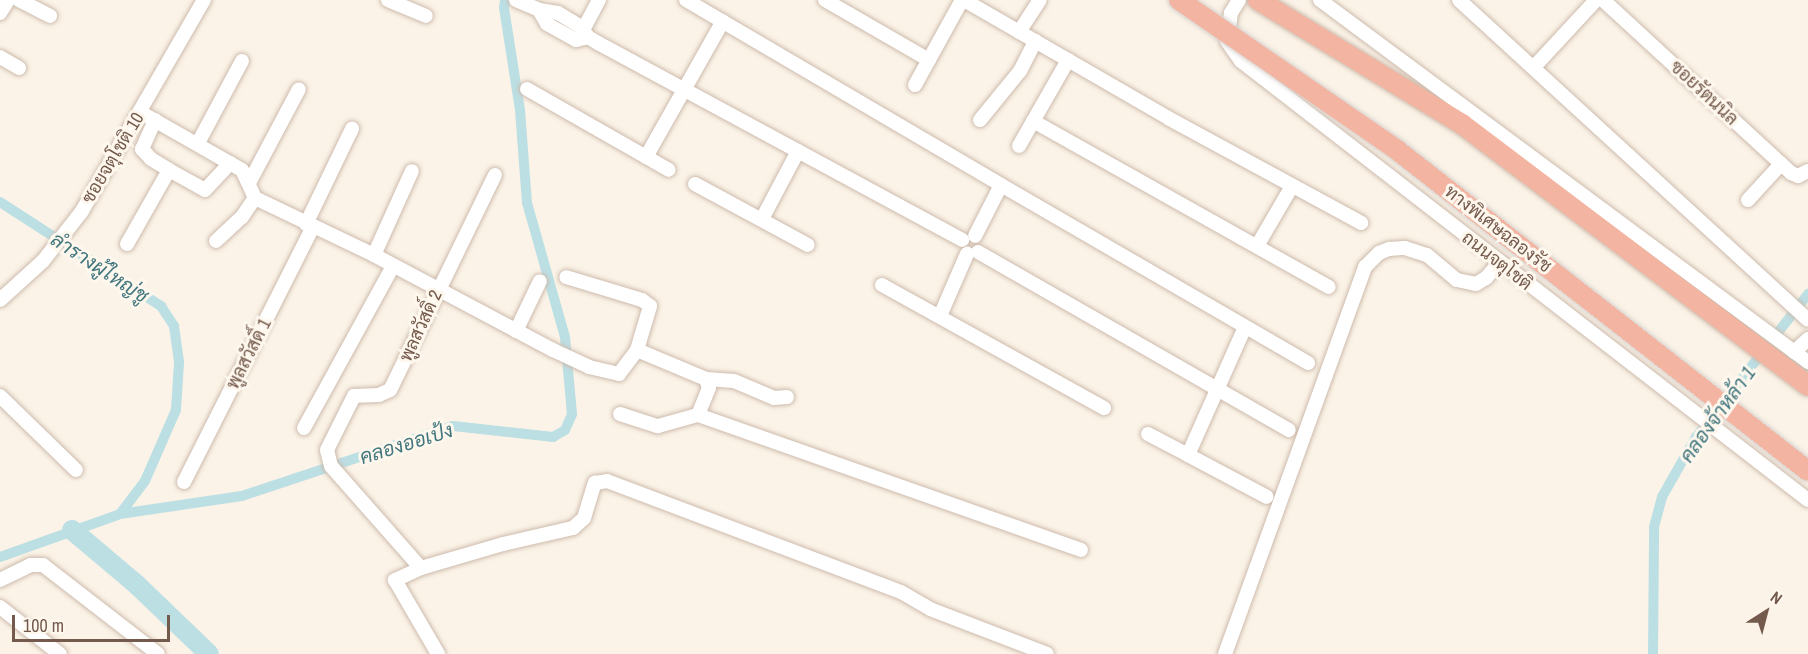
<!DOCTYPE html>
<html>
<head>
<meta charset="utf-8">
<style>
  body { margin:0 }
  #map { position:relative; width:1808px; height:654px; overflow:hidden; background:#fbf3e7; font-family:"Archivo Narrow",Sarabun,sans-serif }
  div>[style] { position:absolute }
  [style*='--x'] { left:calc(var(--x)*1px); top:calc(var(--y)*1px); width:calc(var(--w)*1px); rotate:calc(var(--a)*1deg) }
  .canal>* { height:10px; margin:-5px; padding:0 5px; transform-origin:5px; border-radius:5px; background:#bcdfe4 }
  .river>* { height:20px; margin:-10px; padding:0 10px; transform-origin:10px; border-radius:10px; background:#bcdfe4 }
  .roads { filter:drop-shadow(0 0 2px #cdbbad) drop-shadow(0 0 2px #cdbbad) }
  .minor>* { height:14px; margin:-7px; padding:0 7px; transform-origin:7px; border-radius:7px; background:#fff }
  .highway>* { height:20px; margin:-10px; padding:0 10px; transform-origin:10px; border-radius:10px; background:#f3b4a1 }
  .bridges { filter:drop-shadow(0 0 2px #d8d1cd) drop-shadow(0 0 2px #d8d1cd) }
  .highway-bridge>* { height:20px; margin:-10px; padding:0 10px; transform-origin:10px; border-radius:10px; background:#f3b4a1 }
  span { translate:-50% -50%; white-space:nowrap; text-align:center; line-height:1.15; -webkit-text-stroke:6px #fef7ed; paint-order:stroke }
  .street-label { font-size:18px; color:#745a4c }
  .water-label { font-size:20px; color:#43777f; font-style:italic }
  .north { position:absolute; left:1736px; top:582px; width:60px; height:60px; -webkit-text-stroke:4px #fef7ed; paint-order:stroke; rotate:36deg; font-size:16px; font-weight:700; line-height:24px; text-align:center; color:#745a4c }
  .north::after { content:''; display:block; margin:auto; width:21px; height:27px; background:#745a4c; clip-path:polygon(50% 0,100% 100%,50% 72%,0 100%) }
  .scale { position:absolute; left:12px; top:615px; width:158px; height:27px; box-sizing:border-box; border:3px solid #745a4c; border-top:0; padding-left:8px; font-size:18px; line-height:21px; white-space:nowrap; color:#745a4c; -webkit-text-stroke:4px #fef7ed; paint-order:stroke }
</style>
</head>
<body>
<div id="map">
  <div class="canal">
    <div style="--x:0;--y:202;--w:192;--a:32.9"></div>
    <div style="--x:161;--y:306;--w:24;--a:57"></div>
    <div style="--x:174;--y:326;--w:37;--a:82"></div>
    <div style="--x:179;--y:363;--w:47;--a:93.7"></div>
    <div style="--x:176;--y:410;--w:77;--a:113.6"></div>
    <div style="--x:145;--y:481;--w:41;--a:127.1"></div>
    <div style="--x:0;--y:557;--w:127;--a:-19.7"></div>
    <div style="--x:120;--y:514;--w:123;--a:-8.4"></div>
    <div style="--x:242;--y:496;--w:222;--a:-18.4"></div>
    <div style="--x:453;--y:426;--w:101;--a:6.3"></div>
    <div style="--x:553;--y:437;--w:14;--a:-30"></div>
    <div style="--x:565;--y:430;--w:17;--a:-66"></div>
    <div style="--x:572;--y:414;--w:77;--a:-95.2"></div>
    <div style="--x:565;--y:337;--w:139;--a:-105.8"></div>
    <div style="--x:527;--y:203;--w:93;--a:-94.3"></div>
    <div style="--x:520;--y:110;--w:103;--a:-98.9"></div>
    <div style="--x:504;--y:8;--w:8;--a:-83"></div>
    <div style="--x:1653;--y:654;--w:127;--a:-89.5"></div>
    <div style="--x:1654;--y:527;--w:31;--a:-75"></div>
    <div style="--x:1662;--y:497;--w:69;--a:-60.5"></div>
    <div style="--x:1696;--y:437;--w:182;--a:-51.9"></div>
  </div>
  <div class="river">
    <div style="--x:72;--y:530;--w:84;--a:40.2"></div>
    <div style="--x:136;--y:584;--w:101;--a:43.8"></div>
  </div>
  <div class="roads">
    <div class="minor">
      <div style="--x:19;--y:0;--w:35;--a:27"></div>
      <div style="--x:388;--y:0;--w:41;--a:22.8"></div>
      <div style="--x:516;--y:0;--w:25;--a:23"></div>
      <div style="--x:539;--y:10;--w:19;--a:9"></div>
      <div style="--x:558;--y:13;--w:26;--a:31"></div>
      <div style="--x:580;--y:26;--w:14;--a:54"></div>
      <div style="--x:588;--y:37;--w:12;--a:31"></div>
      <div style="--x:598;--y:43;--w:414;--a:28.4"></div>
      <div style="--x:686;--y:0;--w:365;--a:30.4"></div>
      <div style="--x:1001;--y:185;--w:57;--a:117"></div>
      <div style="--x:825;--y:0;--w:120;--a:30"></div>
      <div style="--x:964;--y:0;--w:236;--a:30"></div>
      <div style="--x:1168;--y:118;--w:220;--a:28.5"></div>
      <div style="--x:1239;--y:0;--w:15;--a:122"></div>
      <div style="--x:1231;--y:13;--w:28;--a:98"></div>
      <div style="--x:1227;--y:41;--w:24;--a:55"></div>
      <div style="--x:1241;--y:61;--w:717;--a:37.75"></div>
      <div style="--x:1320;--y:0;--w:608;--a:36.57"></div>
      <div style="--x:1459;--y:0;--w:473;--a:42.5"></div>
      <div style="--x:1603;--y:0;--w:255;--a:42.6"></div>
      <div style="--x:1791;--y:173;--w:8;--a:23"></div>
      <div style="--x:1798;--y:176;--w:11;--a:-27"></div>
      <div style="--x:539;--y:10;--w:16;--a:60"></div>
      <div style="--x:547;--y:24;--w:33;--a:29"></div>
      <div style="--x:576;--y:40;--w:12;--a:-14"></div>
      <div style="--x:0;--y:13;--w:15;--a:-58"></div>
      <div style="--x:583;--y:30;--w:34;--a:-62"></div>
      <div style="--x:1019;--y:32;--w:38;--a:-57"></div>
      <div style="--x:0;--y:57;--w:22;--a:30"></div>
      <div style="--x:1534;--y:67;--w:91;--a:-47.2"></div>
      <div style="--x:915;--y:85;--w:97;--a:-61.1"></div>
      <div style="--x:527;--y:89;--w:163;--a:29.7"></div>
      <div style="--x:140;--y:112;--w:117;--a:29.6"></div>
      <div style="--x:242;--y:170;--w:31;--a:65"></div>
      <div style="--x:255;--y:198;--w:132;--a:25.6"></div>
      <div style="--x:374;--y:255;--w:203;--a:28"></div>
      <div style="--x:553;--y:350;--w:40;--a:25"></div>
      <div style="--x:589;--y:367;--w:31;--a:13"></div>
      <div style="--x:619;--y:374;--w:30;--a:-53"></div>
      <div style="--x:637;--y:350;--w:46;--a:-73.5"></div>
      <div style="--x:650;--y:306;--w:10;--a:-143"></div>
      <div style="--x:642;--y:300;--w:79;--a:-163.2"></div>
      <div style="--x:155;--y:120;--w:32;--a:114"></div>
      <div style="--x:142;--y:149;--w:13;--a:48"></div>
      <div style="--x:151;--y:159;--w:21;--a:31"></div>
      <div style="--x:169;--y:170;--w:41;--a:29.1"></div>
      <div style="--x:205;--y:190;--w:37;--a:-47"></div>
      <div style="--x:980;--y:120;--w:63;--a:-50.8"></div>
      <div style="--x:1020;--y:71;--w:34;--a:-63"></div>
      <div style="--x:1033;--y:121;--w:339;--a:29.3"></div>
      <div style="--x:198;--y:143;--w:93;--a:-61.8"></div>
      <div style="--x:1019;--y:146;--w:99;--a:-60.3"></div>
      <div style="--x:646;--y:157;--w:156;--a:-60.5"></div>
      <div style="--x:495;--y:175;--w:239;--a:116"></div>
      <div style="--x:390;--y:390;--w:12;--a:156"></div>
      <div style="--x:379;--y:395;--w:25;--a:178"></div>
      <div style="--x:354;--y:396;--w:60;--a:116.6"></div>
      <div style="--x:327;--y:450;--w:16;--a:76"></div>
      <div style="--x:331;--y:466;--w:136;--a:48.6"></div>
      <div style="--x:421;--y:568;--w:85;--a:-16.3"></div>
      <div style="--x:503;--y:544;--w:72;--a:-12.9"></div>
      <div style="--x:573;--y:528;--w:15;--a:-42"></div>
      <div style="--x:584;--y:518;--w:37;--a:-73"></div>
      <div style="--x:595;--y:483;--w:12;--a:-9"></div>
      <div style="--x:607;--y:481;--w:314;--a:20.7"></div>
      <div style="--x:901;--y:592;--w:34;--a:30"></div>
      <div style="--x:930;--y:609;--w:125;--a:21"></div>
      <div style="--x:249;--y:183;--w:106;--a:-62"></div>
      <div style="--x:695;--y:184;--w:128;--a:28.4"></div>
      <div style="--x:1001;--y:185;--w:355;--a:30.1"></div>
      <div style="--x:1748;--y:200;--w:49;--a:-47.5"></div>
      <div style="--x:762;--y:219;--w:77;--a:-62.1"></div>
      <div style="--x:306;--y:224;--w:106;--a:-64.2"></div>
      <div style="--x:216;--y:241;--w:35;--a:-43"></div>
      <div style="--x:242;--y:217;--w:23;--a:-56"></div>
      <div style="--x:127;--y:244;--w:85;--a:-60.4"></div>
      <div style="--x:1257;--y:246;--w:69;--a:-59.7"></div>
      <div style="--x:978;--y:252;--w:358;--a:29.8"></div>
      <div style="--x:374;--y:255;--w:92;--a:-65.7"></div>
      <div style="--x:882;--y:285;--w:254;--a:29"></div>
      <div style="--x:0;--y:300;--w:58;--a:-42.2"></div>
      <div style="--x:43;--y:261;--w:63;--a:-52"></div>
      <div style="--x:82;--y:211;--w:244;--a:-60"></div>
      <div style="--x:940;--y:316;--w:68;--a:-66.5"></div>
      <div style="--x:516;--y:331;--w:55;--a:-64.4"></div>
      <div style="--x:637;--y:350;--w:75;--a:22.8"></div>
      <div style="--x:706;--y:379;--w:28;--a:4"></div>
      <div style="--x:734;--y:381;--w:43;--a:23"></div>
      <div style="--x:774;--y:398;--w:13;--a:-4"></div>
      <div style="--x:1794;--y:352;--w:19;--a:-43"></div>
      <div style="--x:0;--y:396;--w:106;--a:44.2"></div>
      <div style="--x:620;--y:414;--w:40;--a:18"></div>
      <div style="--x:658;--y:426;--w:41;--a:-15.4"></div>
      <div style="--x:698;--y:415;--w:406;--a:19.4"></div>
      <div style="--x:698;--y:415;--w:29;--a:-68"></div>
      <div style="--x:709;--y:388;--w:9;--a:-108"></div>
      <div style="--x:304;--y:428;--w:185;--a:-61.2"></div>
      <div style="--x:1148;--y:434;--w:45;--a:27.7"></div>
      <div style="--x:1188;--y:455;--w:140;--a:-66"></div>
      <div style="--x:1188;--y:455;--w:89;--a:28"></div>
      <div style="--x:184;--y:482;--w:286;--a:-63.2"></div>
      <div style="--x:421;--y:568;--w:29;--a:155"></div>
      <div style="--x:395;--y:580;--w:86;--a:59.8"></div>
      <div style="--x:0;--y:580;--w:34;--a:-26"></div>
      <div style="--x:31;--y:565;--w:12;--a:0"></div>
      <div style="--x:43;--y:565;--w:145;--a:37.7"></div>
      <div style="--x:0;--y:607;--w:76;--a:38.1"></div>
      <div style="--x:1225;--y:654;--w:412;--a:-70.1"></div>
      <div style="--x:1365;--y:267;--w:20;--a:-45"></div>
      <div style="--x:1379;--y:253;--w:11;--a:-22"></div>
      <div style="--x:1389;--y:249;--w:16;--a:-4"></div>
      <div style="--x:1405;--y:248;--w:23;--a:18"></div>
      <div style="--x:1427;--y:255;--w:39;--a:40"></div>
      <div style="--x:1457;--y:280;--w:19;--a:12"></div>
      <div style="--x:1476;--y:284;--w:12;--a:-31"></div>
      <div style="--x:1486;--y:278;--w:20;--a:-49"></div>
    </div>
    <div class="highway">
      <div style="--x:1258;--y:0;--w:239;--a:31.3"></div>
      <div style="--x:1462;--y:124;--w:434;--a:37.1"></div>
    </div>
  </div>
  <div class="bridges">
    <div class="highway-bridge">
      <div style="--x:1179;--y:0;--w:265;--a:34.5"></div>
      <div style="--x:1397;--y:150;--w:521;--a:37.99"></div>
    </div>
  </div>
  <div class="street-label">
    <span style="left:1704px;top:93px;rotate:43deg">ซอยรัตนนิล</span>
    <span style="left:113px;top:158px;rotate:-59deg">ซอยจตุโชติ 10</span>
    <span style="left:1498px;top:229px;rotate:38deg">ทางพิเศษฉลองรัช</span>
    <span style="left:1497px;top:261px;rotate:38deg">ถนนจตุโชติ</span>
    <span style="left:421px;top:326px;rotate:-65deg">พูลสวัสดิ์ 2</span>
    <span style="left:249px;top:354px;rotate:-63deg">พูลสวัสดิ์ 1</span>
  </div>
  <div class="water-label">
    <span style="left:100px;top:267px;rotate:33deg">ลำรางผู้ใหญ่ชู</span>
    <span style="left:1717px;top:414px;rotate:-54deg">คลองจ้าหล้า 1</span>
    <span style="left:406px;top:443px;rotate:-17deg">คลองออเป้ง</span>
  </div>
  <div class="north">N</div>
  <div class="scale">100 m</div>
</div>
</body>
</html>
